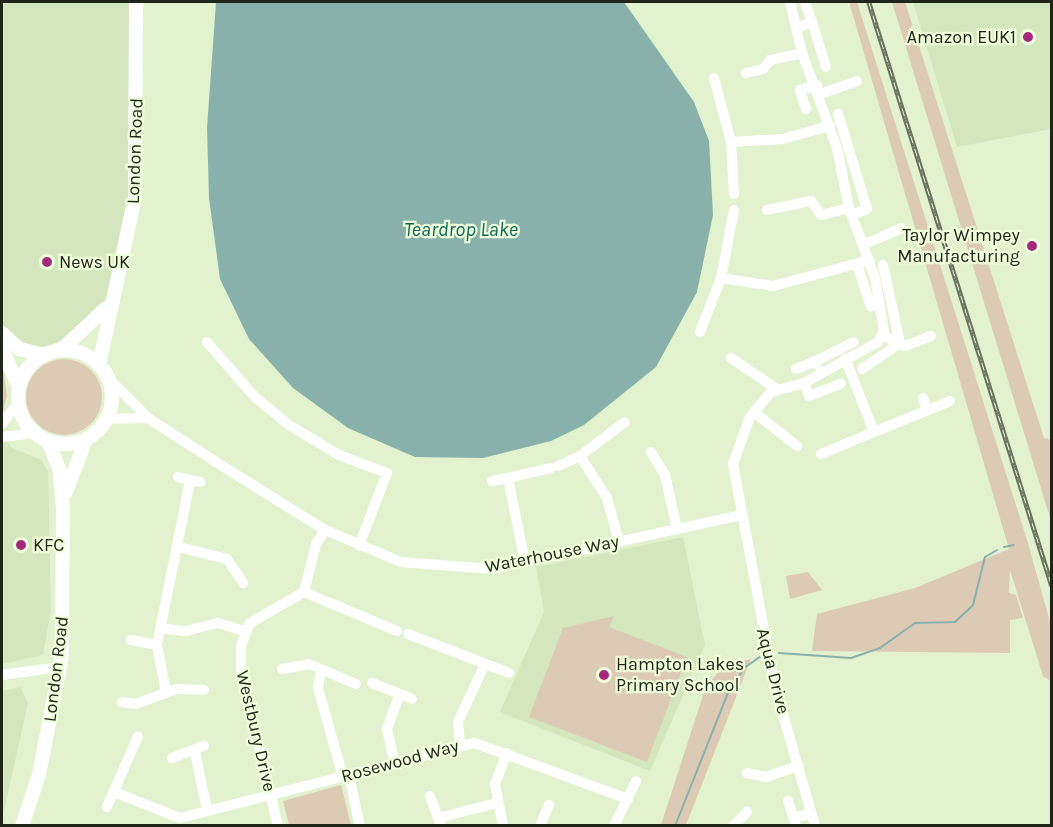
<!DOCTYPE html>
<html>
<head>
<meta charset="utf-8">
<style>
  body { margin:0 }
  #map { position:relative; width:1053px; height:827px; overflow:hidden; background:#e2f2cf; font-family:Karla,sans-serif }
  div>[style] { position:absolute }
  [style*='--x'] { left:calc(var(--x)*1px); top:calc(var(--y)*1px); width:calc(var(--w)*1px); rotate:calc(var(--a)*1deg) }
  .built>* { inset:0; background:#d4e6bd }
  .green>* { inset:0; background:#ddcab4 }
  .round { border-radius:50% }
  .water>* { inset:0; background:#87b1aa }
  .stream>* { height:2px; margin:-1px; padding:0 1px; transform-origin:1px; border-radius:1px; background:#87b1aa }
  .minor>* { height:10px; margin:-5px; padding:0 5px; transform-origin:5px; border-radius:5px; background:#fff }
  .major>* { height:14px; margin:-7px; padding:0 7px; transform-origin:7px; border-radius:7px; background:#fff }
  .major>.ring { margin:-7px; padding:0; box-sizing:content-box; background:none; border:14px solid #fff; border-radius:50% }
  .rail>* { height:4.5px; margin-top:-2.25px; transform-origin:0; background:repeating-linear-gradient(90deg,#efffdc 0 7px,#68715d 0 14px); box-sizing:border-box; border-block:2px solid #68715d }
  .dots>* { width:16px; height:16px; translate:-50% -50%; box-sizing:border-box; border:3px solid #efffdc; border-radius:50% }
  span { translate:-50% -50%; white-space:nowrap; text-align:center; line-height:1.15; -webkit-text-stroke:4.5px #efffdc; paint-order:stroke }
  .poi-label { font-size:18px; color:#202519 }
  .right { translate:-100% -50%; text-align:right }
  .left { translate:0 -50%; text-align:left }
  .street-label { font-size:18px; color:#202519 }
  .water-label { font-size:20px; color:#12655c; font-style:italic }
  .frame { position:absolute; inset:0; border:3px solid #202519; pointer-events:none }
</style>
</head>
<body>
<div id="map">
  <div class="built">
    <div style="clip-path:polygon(2px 2px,133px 2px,131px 170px,120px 259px,106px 299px,80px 333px,42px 348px,16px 340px,2px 327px)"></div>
    <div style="clip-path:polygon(913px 2px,1051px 2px,1051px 129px,957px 147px)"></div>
    <div style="clip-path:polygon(2px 433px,12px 448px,40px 459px,48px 471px,51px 610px,43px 655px,2px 664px)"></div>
    <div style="clip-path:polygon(683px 537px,705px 645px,650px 771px,500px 712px,544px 612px,536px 567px)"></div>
    <div style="clip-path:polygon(20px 687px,28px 703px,2px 820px,2px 691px)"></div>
  </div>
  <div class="green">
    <div style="clip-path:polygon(849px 2px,857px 2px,1027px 540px,1051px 625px,1051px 681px,1043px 676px,1010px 570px,1009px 593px,1016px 595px,1023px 618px,1010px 620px,1010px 653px,812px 651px,817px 614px,915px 588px,1009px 549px)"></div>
    <div style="clip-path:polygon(892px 2px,905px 2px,1044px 438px,1051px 440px,1051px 521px)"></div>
    <div class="round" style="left:26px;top:359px;width:76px;height:76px"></div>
    <div style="clip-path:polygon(2px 363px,7px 396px,2px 414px)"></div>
    <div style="clip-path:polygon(808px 572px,822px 590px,790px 599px,786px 576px)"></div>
    <div style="clip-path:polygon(614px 616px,609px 627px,687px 657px,647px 762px,529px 717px,563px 628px)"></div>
    <div style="clip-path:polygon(751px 659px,686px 825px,661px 825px,706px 686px,725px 665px)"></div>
    <div style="clip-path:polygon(341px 785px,351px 825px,289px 825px,283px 801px)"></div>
  </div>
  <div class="water">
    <div style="clip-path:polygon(216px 2px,624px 2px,694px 102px,709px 141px,713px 215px,697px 292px,656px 367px,584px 425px,551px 441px,483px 458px,415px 457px,348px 428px,293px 388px,249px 339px,220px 279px,209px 198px,207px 128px)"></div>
  </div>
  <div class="stream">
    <div style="--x:1004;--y:547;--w:10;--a:-11"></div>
    <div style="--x:779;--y:653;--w:72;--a:4"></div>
    <div style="--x:851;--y:658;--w:31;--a:-19"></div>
    <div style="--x:880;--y:648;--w:43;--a:-35.5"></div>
    <div style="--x:915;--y:623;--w:40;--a:-1.4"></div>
    <div style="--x:955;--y:622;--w:25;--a:-43"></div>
    <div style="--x:973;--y:605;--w:49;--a:-76"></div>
    <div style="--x:985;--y:557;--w:14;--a:-30"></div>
    <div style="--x:675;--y:826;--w:143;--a:-68.3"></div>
    <div style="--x:728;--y:693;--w:30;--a:-57"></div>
    <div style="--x:744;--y:668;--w:19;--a:-35"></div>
  </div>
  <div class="minor">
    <div style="--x:790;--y:2;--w:52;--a:76.8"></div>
    <div style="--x:802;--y:53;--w:101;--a:69.8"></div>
    <div style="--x:837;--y:148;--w:61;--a:78.7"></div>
    <div style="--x:849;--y:208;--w:75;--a:69.6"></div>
    <div style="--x:875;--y:278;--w:54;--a:80.4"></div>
    <div style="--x:884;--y:331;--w:13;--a:119"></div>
    <div style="--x:878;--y:342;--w:85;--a:151"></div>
    <div style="--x:804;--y:383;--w:34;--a:165"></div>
    <div style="--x:771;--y:392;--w:33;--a:130"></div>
    <div style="--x:750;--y:417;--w:50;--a:109.9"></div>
    <div style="--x:733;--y:464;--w:223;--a:79.4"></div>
    <div style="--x:774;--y:683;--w:149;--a:74"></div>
    <div style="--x:805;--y:2;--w:21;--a:71"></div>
    <div style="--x:796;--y:28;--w:17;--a:-21"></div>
    <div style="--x:812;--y:22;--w:47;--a:72.7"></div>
    <div style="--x:746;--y:73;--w:17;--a:-13"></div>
    <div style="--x:763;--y:69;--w:11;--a:-52"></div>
    <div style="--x:770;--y:60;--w:33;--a:-12"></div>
    <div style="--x:714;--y:78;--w:66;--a:75.1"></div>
    <div style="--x:820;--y:94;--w:39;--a:-19"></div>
    <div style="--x:806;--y:109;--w:20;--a:-108"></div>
    <div style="--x:800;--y:90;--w:18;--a:-16"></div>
    <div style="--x:838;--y:114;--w:99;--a:73"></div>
    <div style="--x:867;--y:209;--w:16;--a:158"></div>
    <div style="--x:734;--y:194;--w:52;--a:-93.3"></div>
    <div style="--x:731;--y:142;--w:51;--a:-3.4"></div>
    <div style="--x:782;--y:139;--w:50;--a:-15.2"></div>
    <div style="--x:767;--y:210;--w:45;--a:-11.6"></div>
    <div style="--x:811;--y:201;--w:17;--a:54"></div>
    <div style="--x:821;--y:215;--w:29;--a:-14"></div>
    <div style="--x:865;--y:244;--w:40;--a:-23.4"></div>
    <div style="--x:857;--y:264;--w:45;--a:72"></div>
    <div style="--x:721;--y:278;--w:69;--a:-79.2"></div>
    <div style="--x:700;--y:332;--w:58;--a:-68.7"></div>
    <div style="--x:721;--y:278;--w:53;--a:8.7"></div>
    <div style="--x:773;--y:286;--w:100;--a:-15"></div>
    <div style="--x:882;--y:335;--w:25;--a:26"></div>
    <div style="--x:905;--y:346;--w:28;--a:-21"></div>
    <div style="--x:207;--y:342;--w:72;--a:49"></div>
    <div style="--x:254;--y:396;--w:45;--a:39.6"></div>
    <div style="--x:289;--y:425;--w:58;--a:31"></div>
    <div style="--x:339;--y:455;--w:51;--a:20.6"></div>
    <div style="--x:387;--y:473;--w:78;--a:111"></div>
    <div style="--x:731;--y:358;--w:55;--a:34"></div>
    <div style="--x:816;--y:361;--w:42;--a:-26.6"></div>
    <div style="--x:796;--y:369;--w:22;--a:-22"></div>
    <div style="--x:816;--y:361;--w:4;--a:76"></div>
    <div style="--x:862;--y:369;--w:46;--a:-34.4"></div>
    <div style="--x:900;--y:343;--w:80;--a:-102.3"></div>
    <div style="--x:107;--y:377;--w:58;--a:45"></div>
    <div style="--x:148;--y:418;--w:81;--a:32.9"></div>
    <div style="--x:216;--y:462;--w:128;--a:32"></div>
    <div style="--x:325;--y:530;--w:82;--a:22.8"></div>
    <div style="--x:401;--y:562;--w:91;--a:4.4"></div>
    <div style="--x:492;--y:569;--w:255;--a:-12.2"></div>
    <div style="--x:804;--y:383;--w:14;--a:69"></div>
    <div style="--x:809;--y:396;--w:34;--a:-21"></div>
    <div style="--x:923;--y:398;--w:13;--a:72"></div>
    <div style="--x:754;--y:412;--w:55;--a:38.3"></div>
    <div style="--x:107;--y:419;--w:41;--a:-1.4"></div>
    <div style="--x:2;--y:424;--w:26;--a:-53"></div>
    <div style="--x:874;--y:432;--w:82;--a:-22.2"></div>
    <div style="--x:2;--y:437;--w:32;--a:-7"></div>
    <div style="--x:651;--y:452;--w:27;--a:59"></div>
    <div style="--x:665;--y:475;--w:55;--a:77.5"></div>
    <div style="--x:821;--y:454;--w:57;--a:-22.5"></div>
    <div style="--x:874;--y:432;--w:79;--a:-111.4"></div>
    <div style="--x:580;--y:456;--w:56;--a:-37.1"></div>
    <div style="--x:558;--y:466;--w:24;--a:-24"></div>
    <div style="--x:580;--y:456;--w:50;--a:57.3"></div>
    <div style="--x:607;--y:498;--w:46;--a:74.7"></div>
    <div style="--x:178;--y:477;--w:23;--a:13"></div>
    <div style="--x:508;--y:478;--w:44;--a:-13.1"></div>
    <div style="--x:492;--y:481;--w:16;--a:-11"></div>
    <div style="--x:508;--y:478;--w:86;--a:78.6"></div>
    <div style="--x:179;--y:547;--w:49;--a:14"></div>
    <div style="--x:227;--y:559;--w:29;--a:56"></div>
    <div style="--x:304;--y:592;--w:101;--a:22.8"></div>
    <div style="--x:160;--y:628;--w:26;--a:7"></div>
    <div style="--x:186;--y:631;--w:33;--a:-14"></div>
    <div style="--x:218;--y:623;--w:27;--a:17"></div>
    <div style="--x:408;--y:634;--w:108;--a:21.1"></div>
    <div style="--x:131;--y:640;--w:26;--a:11"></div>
    <div style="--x:282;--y:669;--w:27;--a:-10"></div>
    <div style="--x:309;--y:664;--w:51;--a:23.1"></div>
    <div style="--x:321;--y:671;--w:17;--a:100"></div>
    <div style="--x:318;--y:688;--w:92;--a:74.3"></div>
    <div style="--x:2;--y:675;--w:59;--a:-7.9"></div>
    <div style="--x:372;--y:683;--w:43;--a:21.8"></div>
    <div style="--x:166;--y:692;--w:48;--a:-100.8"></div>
    <div style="--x:157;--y:645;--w:167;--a:-78.6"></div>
    <div style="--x:122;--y:702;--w:13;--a:9"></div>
    <div style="--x:135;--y:704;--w:45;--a:-19.7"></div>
    <div style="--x:177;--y:689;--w:27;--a:2"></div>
    <div style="--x:460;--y:744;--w:22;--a:-95"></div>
    <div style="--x:458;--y:722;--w:64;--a:-65"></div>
    <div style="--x:195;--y:752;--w:59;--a:78.3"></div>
    <div style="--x:172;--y:758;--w:34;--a:-21"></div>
    <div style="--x:395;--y:764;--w:36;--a:-103"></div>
    <div style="--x:387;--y:729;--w:37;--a:-70"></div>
    <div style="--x:747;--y:773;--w:19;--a:12"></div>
    <div style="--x:766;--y:777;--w:34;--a:-19"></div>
    <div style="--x:349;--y:776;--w:51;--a:77.6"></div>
    <div style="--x:114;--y:792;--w:71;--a:21.5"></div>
    <div style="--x:180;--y:818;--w:304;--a:-14.3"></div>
    <div style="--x:475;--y:743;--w:163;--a:20.1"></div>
    <div style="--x:430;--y:796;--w:32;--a:70"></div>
    <div style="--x:788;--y:801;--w:18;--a:71"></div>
    <div style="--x:107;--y:807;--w:77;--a:-66.4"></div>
    <div style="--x:438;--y:818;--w:61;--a:-14.3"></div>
    <div style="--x:278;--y:826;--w:159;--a:-103.4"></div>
    <div style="--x:241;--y:671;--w:25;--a:-90"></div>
    <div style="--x:241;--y:646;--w:25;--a:-69"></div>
    <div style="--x:250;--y:623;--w:62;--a:-29.9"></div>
    <div style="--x:304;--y:592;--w:49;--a:-76"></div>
    <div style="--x:316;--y:544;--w:17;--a:-57"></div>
    <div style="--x:503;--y:826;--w:43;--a:-100.8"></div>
    <div style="--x:495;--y:784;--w:33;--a:-69"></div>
    <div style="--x:540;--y:826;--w:23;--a:-67"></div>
    <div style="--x:614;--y:826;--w:50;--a:-63.9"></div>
    <div style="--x:733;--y:826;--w:20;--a:-45"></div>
    <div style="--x:796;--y:826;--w:8;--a:-104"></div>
    <div style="--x:794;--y:818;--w:18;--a:-16"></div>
  </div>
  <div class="major">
    <div style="--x:2;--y:333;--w:23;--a:43"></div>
    <div style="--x:19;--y:349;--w:27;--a:13"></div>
    <div style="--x:2;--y:349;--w:42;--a:65.9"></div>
    <div style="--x:61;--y:350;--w:60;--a:-43"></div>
    <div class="ring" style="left:18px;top:350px;width:80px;height:80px"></div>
    <div style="--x:99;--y:365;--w:172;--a:-77.9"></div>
    <div style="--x:135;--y:197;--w:195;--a:-89.7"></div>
    <div style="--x:66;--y:492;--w:57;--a:-69.3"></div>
    <div style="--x:22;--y:826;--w:54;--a:-71.6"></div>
    <div style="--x:39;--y:775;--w:122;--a:-79.1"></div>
    <div style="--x:62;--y:655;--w:147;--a:-89.6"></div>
    <div style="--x:63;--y:508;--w:37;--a:-95"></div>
    <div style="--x:60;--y:471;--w:32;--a:-112"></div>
  </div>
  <div class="rail">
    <div style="--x:869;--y:2;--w:612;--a:72.6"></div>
  </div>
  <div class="dots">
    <div style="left:1028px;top:37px;background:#a62a7c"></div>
    <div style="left:1032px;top:246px;background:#a62a7c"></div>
    <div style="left:47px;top:262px;background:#a62a7c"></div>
    <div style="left:21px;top:545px;background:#a62a7c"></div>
    <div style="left:604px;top:675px;background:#a62a7c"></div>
  </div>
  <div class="poi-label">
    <span class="right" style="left:1016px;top:37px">Amazon EUK1</span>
    <span class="right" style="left:1020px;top:246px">Taylor Wimpey<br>Manufacturing</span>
    <span class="left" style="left:59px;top:262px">News UK</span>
    <span class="left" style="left:33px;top:545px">KFC</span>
    <span class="left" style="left:616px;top:675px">Hampton Lakes<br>Primary School</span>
  </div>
  <div class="street-label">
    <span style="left:135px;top:151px;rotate:-88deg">London Road</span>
    <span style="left:552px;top:554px;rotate:-11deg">Waterhouse Way</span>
    <span style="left:56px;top:669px;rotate:-83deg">London Road</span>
    <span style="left:773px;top:671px;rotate:76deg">Aqua Drive</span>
    <span style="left:256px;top:731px;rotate:77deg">Westbury Drive</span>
    <span style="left:400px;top:761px;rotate:-15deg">Rosewood Way</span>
  </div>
  <div class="water-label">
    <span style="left:461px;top:229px">Teardrop Lake</span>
  </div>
  <div class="frame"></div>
</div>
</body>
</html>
